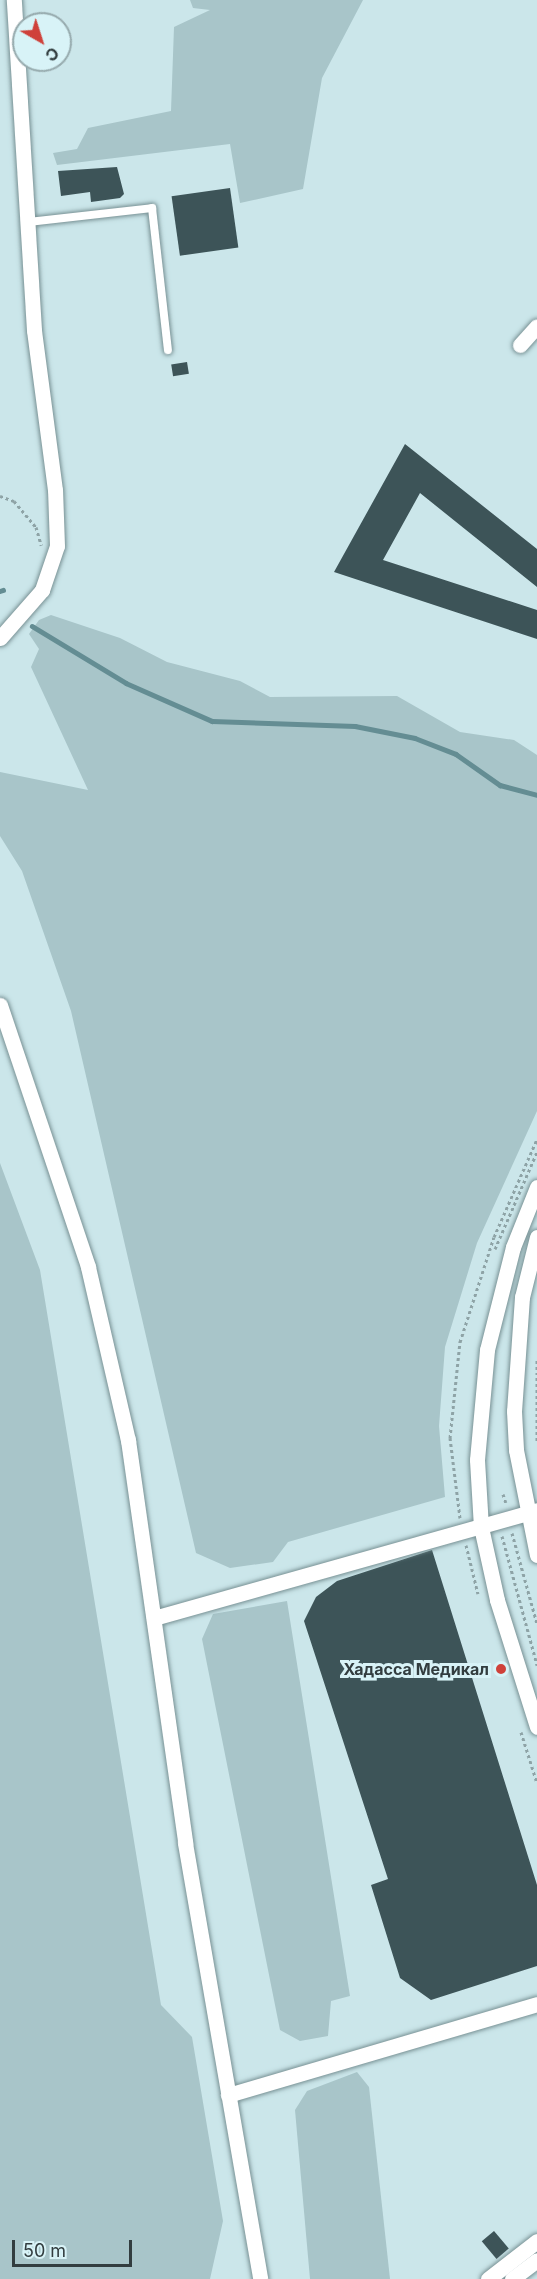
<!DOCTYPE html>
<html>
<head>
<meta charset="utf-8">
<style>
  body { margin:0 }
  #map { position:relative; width:537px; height:2279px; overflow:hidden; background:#cbe6ea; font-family:Inter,sans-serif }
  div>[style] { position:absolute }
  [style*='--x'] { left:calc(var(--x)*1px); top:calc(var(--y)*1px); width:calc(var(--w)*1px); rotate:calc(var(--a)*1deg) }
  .green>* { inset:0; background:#a8c5c9 }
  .stream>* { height:4.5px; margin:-2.25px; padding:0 2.25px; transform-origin:2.25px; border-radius:2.25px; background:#648d93 }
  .building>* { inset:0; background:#3d5458; transform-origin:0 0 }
  .path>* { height:3px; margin-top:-1.5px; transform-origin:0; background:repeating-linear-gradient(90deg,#8ea3a6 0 3px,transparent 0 6px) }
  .roads { filter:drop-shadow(0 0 2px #789194) drop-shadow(0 0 2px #789194) }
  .service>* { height:8px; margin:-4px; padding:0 4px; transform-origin:4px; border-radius:4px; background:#fff }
  .minor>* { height:15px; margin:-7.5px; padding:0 7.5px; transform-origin:7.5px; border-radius:7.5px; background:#fff }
  .dots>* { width:16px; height:16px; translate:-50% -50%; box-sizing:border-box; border:3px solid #d8f3f7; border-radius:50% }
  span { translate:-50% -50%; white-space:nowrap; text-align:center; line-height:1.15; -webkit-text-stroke:6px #d8f3f7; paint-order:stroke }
  .poi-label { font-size:16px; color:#323d3f; font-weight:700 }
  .right { translate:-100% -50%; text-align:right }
  .north { position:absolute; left:12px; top:12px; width:60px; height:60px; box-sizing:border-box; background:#d8f3f7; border:2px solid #96aaad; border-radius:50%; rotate:141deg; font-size:16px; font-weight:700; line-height:24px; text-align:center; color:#323d3f }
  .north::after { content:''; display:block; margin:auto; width:21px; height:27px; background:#cf413a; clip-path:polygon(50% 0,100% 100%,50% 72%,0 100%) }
  .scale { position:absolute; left:12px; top:2240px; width:120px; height:27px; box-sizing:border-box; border:3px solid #323d3f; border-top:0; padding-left:8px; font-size:18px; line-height:21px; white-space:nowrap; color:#323d3f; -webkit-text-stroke:4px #d8f3f7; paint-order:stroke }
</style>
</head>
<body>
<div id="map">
  <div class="green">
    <div style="clip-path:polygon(190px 0,363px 0,322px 78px,303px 189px,240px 203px,230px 144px,57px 165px,53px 153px,77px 149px,88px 128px,171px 111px,174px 27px,210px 10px,193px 8px)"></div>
    <div style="clip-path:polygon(51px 615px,120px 638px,167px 662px,240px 681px,270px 697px,397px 696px,460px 732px,514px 740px,537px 755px,537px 1111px,477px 1243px,445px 1347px,439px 1426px,445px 1497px,288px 1542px,273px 1562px,230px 1568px,196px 1553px,71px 1011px,22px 871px,0 836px,0 772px,88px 790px,31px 667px,39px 649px,29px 634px,39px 620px)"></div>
    <div style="clip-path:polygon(0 1163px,40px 1270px,161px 2005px,192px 2037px,223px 2221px,210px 2279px,0 2279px)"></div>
    <div style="clip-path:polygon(287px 1601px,350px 1996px,331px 2001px,328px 2036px,300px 2041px,280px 2030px,202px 1639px,213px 1614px)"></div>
    <div style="clip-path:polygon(357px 2072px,369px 2087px,390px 2279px,310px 2279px,295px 2110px,307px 2091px)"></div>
  </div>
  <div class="stream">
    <div style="--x:0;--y:591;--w:3;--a:-18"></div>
    <div style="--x:32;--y:626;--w:110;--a:31.2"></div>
    <div style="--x:126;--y:683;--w:94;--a:23.8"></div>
    <div style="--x:212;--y:721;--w:143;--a:2"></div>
    <div style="--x:355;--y:726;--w:61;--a:11.3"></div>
    <div style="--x:415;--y:738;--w:44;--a:21.3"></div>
    <div style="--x:456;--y:754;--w:54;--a:35.2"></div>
    <div style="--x:500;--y:785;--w:38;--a:15"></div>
  </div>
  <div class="building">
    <div style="clip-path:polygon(117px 167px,124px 194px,120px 198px,91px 202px,90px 192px,61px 196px,58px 171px)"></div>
    <div style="left:230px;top:188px;width:60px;height:59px;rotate:82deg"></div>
    <div style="left:187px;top:362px;width:12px;height:16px;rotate:81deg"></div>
    <div style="clip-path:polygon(405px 444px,537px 549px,537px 587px,420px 493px,383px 560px,537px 610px,537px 639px,334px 572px)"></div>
    <div style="clip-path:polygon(432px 1550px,537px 1885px,537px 1966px,431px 2000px,400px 1978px,371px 1885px,388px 1879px,304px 1621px,316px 1597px,337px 1581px)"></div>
    <div style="left:494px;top:2231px;width:23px;height:16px;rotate:50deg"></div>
  </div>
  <div class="path">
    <div style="--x:0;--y:496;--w:15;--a:20"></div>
    <div style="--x:14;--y:501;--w:34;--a:50"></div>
    <div style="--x:36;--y:527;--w:19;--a:74"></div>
    <div style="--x:495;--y:1249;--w:106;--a:-66.6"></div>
    <div style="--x:537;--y:1360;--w:82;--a:90"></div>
    <div style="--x:503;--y:1494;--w:9;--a:72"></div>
    <div style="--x:460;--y:1518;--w:81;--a:-97.1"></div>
    <div style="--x:450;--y:1438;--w:97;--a:-84.1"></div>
    <div style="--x:460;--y:1342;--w:110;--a:-72.1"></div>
    <div style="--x:494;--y:1237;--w:107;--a:-66.3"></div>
    <div style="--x:512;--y:1533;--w:94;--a:74.6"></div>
    <div style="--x:502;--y:1536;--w:134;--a:74.8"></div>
    <div style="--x:466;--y:1545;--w:50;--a:76.2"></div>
    <div style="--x:521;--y:1732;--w:53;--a:72.6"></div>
  </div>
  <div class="roads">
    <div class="service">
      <div style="--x:28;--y:222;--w:125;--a:-6.4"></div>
      <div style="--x:152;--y:208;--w:143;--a:83.6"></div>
    </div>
    <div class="minor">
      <div style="--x:520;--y:345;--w:25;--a:-48"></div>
      <div style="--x:0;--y:638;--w:64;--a:-48.8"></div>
      <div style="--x:42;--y:590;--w:46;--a:-71.2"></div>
      <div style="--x:57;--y:546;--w:56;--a:-92"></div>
      <div style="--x:55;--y:490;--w:161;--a:-97.5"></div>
      <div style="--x:34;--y:330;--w:331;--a:-93.5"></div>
      <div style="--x:0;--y:1005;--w:276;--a:71.4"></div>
      <div style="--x:88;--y:1267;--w:178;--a:77"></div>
      <div style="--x:128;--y:1440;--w:407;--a:81.9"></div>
      <div style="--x:185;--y:1843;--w:442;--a:80.2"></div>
      <div style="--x:537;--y:1187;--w:65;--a:111.8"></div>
      <div style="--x:513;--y:1247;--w:106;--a:104.2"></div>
      <div style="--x:487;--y:1350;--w:110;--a:95.2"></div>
      <div style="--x:477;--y:1460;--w:67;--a:86.6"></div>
      <div style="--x:481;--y:1527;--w:75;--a:77.6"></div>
      <div style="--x:497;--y:1600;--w:133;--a:72.5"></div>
      <div style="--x:537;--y:1237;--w:62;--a:104"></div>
      <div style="--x:522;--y:1297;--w:114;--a:94"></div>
      <div style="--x:514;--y:1411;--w:39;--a:87"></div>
      <div style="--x:516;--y:1450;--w:107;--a:78.7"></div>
      <div style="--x:154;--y:1618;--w:398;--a:-15.7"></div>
      <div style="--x:228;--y:2095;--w:322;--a:-16.4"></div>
      <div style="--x:488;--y:2279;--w:62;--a:-37.8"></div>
      <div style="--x:512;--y:2279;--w:31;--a:-37"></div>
    </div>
  </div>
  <div class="dots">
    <div style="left:501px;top:1669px;background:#cf413a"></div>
  </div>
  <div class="poi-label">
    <span class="right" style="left:489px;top:1669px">Хадасса Медикал</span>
  </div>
  <div class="north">С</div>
  <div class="scale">50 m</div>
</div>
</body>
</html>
